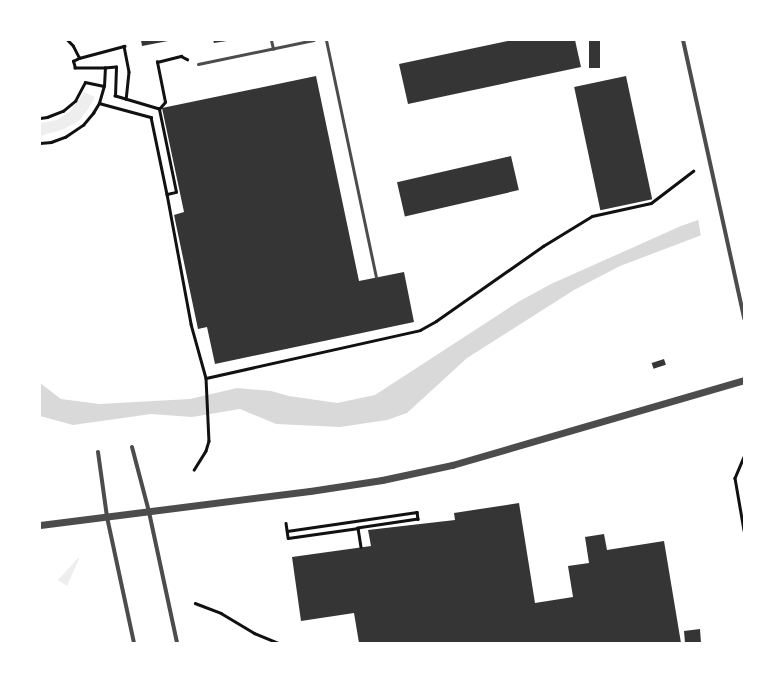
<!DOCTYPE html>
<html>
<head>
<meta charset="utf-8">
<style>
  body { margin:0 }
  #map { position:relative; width:784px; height:683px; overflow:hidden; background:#fff; font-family:"Playfair Display",serif }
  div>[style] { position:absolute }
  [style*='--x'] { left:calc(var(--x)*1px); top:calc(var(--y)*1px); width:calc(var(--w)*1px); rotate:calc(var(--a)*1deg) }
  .green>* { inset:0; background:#eee }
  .water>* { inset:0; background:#d9d9d9 }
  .pier>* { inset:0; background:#fff }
  .building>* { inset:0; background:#353535; transform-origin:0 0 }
  .path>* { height:2.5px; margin:-1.25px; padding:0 1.25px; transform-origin:1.25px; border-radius:1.25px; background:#111 }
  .service>* { height:3px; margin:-1.5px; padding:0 1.5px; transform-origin:1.5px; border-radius:1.5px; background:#4c4c4c }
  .minor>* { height:4px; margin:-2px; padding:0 2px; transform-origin:2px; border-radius:2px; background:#4c4c4c }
  .tertiary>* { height:7px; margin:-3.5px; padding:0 3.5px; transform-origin:3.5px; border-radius:3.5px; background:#4c4c4c }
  span { translate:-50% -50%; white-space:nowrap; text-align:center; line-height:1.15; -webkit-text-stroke:3px #fff; paint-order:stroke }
  .frame { position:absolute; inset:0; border:41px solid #fff; pointer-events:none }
</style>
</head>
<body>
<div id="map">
  <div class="green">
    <div style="clip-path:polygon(84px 92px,95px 97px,88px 109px,79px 121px,64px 129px,40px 136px,40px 123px,57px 120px,71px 111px)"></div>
    <div style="clip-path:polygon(78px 558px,79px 559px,67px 586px,58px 580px)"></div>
  </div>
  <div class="water">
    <div style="clip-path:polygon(744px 204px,744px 219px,620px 266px,574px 290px,467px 358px,407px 413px,387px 420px,340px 427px,276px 424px,240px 409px,192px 417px,151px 414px,73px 425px,40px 416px,40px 383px,61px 399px,99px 404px,190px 399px,237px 388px,271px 391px,289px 396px,337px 403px,375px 395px,518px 302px,551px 284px,681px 226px)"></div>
  </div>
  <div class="pier">
    <div style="clip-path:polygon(744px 202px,744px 222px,701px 237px,698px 218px)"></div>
  </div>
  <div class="building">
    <div style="clip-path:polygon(141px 40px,168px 40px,168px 41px,142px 46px)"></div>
    <div style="clip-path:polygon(213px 40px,227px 40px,227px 41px,214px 43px)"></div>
    <div style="clip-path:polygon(512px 40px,575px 40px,581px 67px,408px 104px,399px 64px)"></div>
    <div style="left:589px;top:40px;width:11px;height:28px"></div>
    <div style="clip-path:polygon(316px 76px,359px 281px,404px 272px,414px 322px,215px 364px,207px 327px,198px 329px,174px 215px,184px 212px,162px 108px)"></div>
    <div style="left:626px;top:76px;width:126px;height:53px;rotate:78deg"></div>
    <div style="left:511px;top:156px;width:35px;height:117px;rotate:77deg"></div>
    <div style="left:664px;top:359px;width:6px;height:13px;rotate:72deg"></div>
    <div style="clip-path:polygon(519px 503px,535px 603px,573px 597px,568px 566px,589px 563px,585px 537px,604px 534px,607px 550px,664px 541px,681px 643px,359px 643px,354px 613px,301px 621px,292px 557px,371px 546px,368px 530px,455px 520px,454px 513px)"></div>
    <div style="clip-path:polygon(700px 629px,701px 643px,685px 643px,684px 631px)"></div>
  </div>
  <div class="path">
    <div style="--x:79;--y:58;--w:47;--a:-14.9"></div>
    <div style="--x:124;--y:46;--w:26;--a:79"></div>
    <div style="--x:129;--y:72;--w:27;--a:96"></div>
    <div style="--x:99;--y:103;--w:54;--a:15.1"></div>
    <div style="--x:151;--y:117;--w:79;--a:78.3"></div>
    <div style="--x:167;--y:194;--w:9;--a:-13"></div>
    <div style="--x:176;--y:192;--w:85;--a:-101.6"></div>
    <div style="--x:159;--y:109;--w:46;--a:-163.5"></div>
    <div style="--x:115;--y:96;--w:29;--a:-88"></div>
    <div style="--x:116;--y:67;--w:11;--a:175"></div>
    <div style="--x:159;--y:109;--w:9;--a:-49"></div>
    <div style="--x:165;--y:102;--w:41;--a:-101.3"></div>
    <div style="--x:157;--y:62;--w:25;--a:-14"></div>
    <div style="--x:181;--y:56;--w:7;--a:27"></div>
    <div style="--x:40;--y:118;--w:7;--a:-8"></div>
    <div style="--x:47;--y:117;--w:17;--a:-21"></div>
    <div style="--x:63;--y:111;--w:16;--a:-40"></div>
    <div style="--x:75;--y:101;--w:21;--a:-62"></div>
    <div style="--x:85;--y:82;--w:19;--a:12"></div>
    <div style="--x:40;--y:143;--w:11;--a:-5"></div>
    <div style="--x:51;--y:142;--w:15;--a:-20"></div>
    <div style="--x:65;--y:137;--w:22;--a:-34"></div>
    <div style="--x:83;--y:125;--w:16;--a:-50"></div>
    <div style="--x:93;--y:113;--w:12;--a:-59"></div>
    <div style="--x:99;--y:103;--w:18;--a:-74"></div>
    <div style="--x:104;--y:86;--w:18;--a:-87"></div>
    <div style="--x:105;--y:68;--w:30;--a:180"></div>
    <div style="--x:75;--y:68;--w:7;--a:-106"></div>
    <div style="--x:73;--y:61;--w:7;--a:-27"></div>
    <div style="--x:79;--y:58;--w:13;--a:-117"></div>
    <div style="--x:73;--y:46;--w:8;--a:-135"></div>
    <div style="--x:167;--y:194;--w:132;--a:79.5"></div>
    <div style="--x:191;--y:324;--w:56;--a:74.5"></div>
    <div style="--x:206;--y:378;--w:63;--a:87.3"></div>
    <div style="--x:209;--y:441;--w:10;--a:107"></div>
    <div style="--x:206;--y:451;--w:22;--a:122"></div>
    <div style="--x:206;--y:378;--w:219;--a:-12.6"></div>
    <div style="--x:420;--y:330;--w:18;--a:-29"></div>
    <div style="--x:436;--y:321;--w:131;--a:-35"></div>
    <div style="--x:543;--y:246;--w:57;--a:-31.5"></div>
    <div style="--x:592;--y:216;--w:60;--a:-12.4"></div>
    <div style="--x:651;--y:203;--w:53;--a:-37.3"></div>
    <div style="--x:744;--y:457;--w:23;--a:113"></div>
    <div style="--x:735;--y:478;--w:53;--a:80.2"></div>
    <div style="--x:286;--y:523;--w:15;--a:82"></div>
    <div style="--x:288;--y:538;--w:71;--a:-8.1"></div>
    <div style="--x:287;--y:531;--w:131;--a:-8.3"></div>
    <div style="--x:417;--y:512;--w:7;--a:82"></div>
    <div style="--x:418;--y:519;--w:61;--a:171.5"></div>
    <div style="--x:358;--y:528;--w:19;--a:81"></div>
    <div style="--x:195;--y:603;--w:28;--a:21"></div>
    <div style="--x:221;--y:613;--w:39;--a:31"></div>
    <div style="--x:254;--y:633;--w:27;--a:22"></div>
  </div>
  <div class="service">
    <div style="--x:271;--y:40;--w:9;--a:77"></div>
    <div style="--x:326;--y:40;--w:242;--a:78.1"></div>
    <div style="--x:198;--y:64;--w:118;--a:-11.7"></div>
  </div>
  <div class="minor">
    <div style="--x:683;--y:40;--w:285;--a:77.6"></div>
    <div style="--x:132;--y:447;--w:67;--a:75.3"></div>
    <div style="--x:149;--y:512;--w:134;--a:77.9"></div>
    <div style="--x:98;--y:452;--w:66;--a:82.1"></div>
    <div style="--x:107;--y:517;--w:129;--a:77.9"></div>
  </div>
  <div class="tertiary">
    <div style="--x:40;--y:525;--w:272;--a:-7.2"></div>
    <div style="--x:310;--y:491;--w:73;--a:-8.7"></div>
    <div style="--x:382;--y:480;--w:72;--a:-12.1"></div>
    <div style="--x:452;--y:465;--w:304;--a:-16.2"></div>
  </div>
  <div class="frame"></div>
</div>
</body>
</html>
